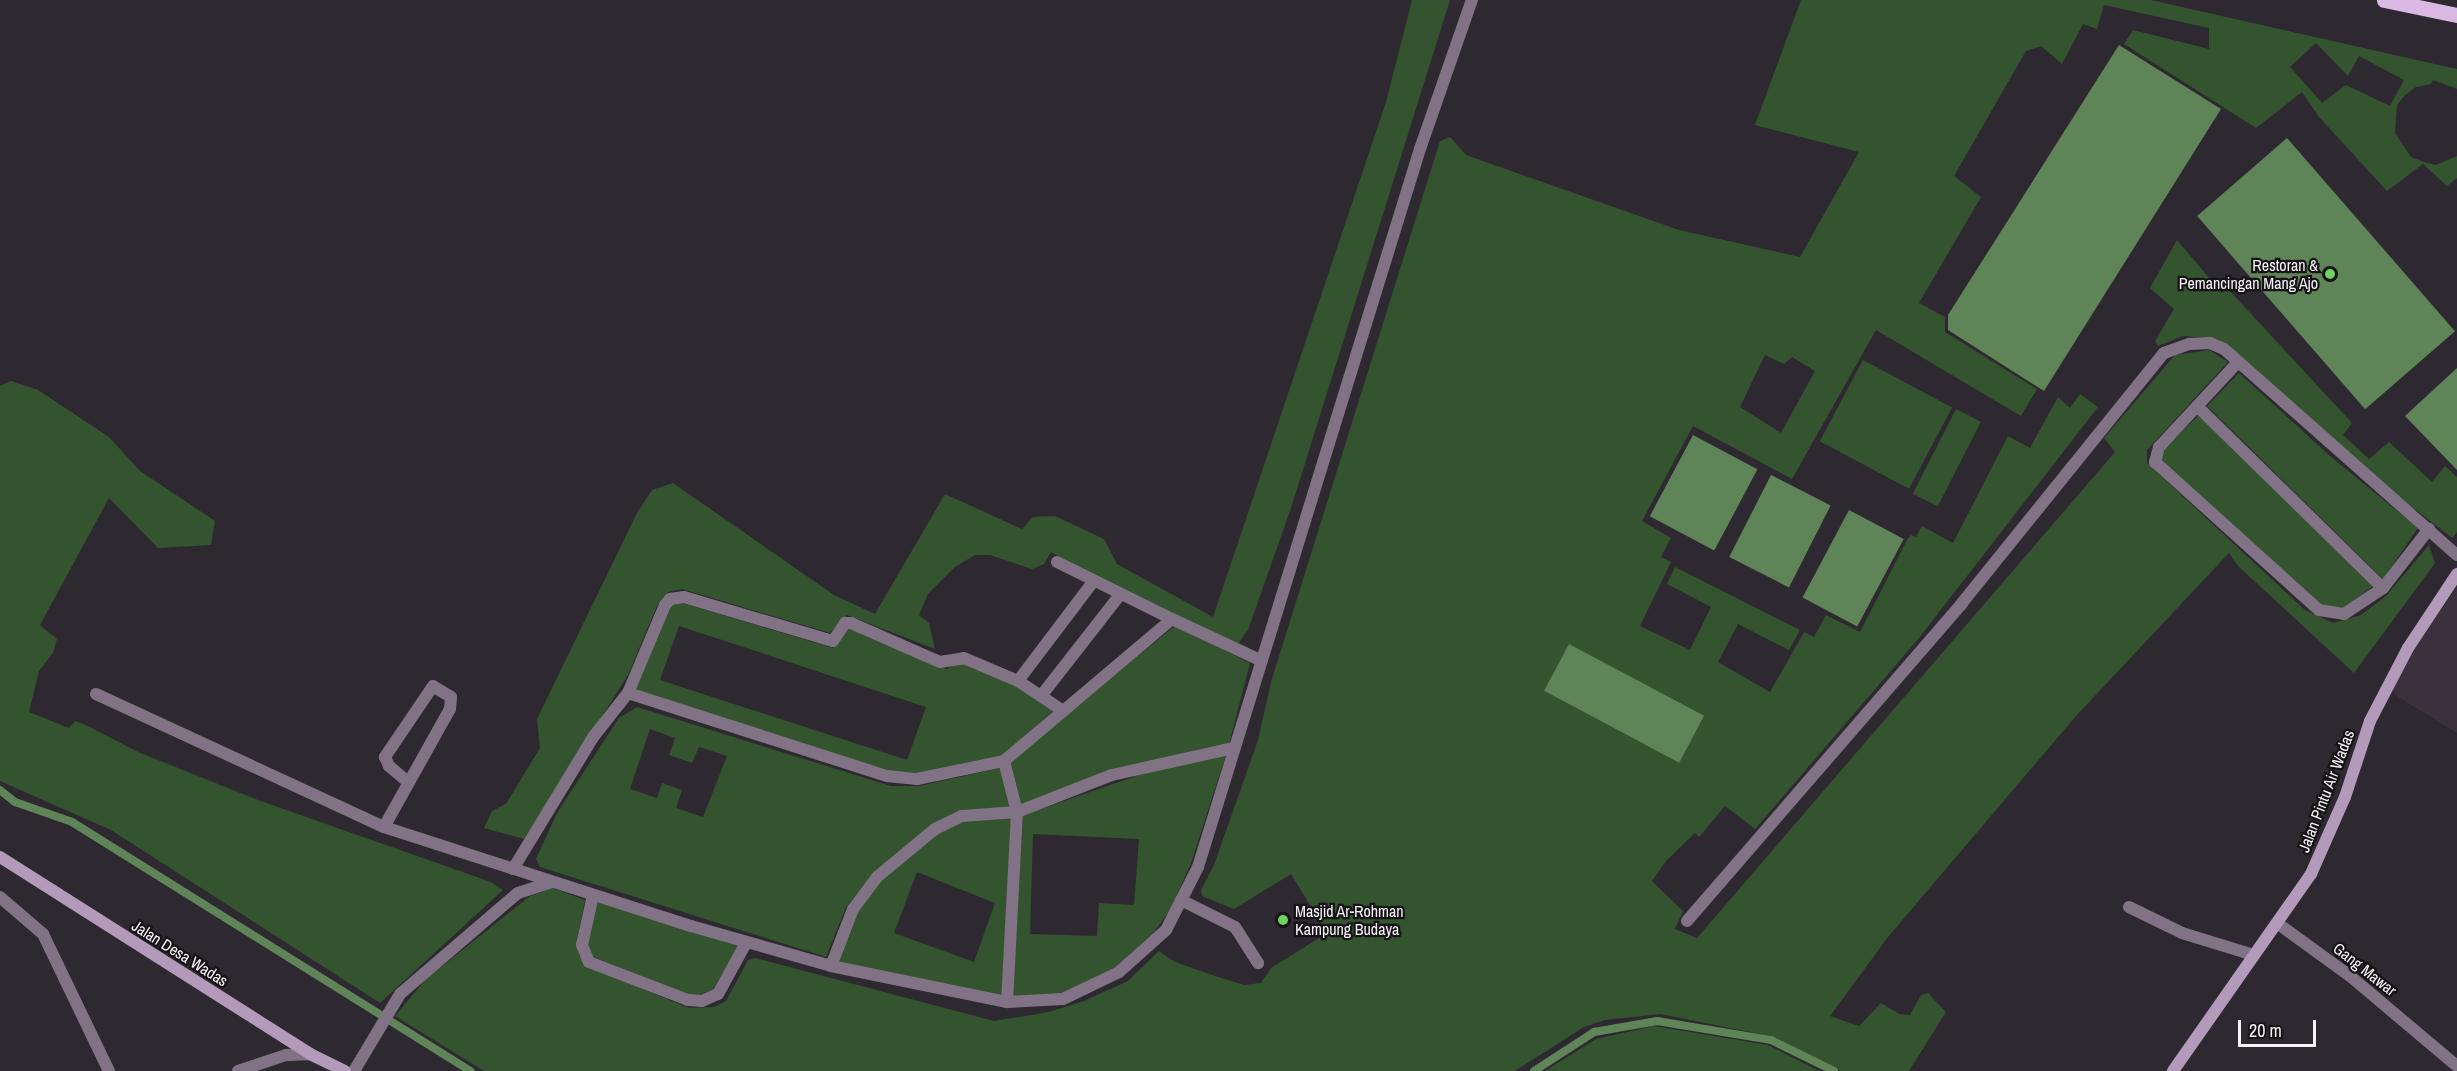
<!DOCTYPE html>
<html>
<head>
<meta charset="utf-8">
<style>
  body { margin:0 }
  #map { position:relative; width:2457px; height:1071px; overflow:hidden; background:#2e2930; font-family:"Archivo Narrow",sans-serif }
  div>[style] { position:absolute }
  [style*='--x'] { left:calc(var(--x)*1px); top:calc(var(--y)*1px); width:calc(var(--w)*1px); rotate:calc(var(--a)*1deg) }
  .built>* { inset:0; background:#3a313d }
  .green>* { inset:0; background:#33542e; transform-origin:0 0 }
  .water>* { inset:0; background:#5f8458; transform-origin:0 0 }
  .stream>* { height:8px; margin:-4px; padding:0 4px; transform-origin:4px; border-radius:4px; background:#5f8458 }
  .lane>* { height:12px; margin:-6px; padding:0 6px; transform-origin:6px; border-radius:6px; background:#827286 }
  .street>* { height:12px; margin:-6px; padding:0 6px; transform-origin:6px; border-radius:6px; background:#827286 }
  .secondary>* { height:12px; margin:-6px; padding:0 6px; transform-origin:6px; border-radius:6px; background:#b39aba }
  .primary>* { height:15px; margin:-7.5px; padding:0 7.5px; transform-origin:7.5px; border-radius:7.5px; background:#d9b9e3 }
  .dots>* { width:16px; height:16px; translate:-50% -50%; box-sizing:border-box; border:3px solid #151316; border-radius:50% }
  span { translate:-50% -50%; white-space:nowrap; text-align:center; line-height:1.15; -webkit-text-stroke:4.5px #151316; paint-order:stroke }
  .poi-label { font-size:16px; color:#f7f3f8 }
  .right { translate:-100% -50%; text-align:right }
  .left { translate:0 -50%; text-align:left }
  .street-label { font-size:16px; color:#f7f3f8 }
  .scale { position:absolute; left:2238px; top:1020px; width:78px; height:27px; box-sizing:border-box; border:3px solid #f7f3f8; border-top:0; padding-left:8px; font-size:18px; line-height:21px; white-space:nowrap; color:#f7f3f8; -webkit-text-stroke:4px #151316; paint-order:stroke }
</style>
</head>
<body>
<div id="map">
  <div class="built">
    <div style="clip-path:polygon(2457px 587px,2457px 733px,2395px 695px,2393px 689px,2409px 656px)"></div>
  </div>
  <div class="green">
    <div style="clip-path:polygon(1412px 0,1450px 0,1291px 508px,1248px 630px,1238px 644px,1130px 596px,1051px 552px,1044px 564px,1032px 569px,990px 555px,975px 555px,955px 567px,928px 594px,919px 615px,929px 623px,935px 649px,847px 615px,830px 633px,682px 589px,668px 592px,657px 606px,628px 675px,524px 839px,484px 828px,492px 811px,506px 804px,540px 748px,537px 719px,637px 513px,652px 490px,673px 483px,834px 595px,875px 614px,945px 494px,1022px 529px,1033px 517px,1055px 516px,1104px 539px,1117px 564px,1213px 617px,1386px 102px)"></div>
    <div style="clip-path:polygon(evenodd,1801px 0,2151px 0,2457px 69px,2457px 89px,2433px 80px,2431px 84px,2416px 87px,2405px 95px,2397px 105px,2395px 133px,2411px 157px,2424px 162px,2436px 165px,2457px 156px,2457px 178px,2447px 186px,2423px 164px,2387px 191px,2319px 117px,2302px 92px,2256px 128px,2124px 44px,2133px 30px,2209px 49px,2209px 28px,2104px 5px,2097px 29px,2083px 24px,2062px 64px,2041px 46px,2026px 51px,1954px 176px,1981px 197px,1919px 303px,1945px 317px,1945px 332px,2037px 389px,2021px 416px,1876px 330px,1792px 479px,1693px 426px,1642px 521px,1671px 538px,1661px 557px,1671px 562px,1640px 626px,1690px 650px,1711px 607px,1667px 584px,1675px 567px,1800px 630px,1789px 650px,1738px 624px,1718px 662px,1770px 692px,1804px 632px,1814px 637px,1826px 615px,1860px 632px,1907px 540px,1911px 535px,1916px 537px,1922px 526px,1953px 543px,2008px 436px,2030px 448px,2058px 397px,2070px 408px,2080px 394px,2098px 407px,1919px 638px,1755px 829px,1725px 806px,1699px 837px,1695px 833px,1666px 861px,1652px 881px,1683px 911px,1675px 929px,1697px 938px,2115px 452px,2104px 438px,2175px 355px,2209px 350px,2228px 362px,2147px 450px,2147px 463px,2305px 610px,2333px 623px,2361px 615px,2386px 596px,2429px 545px,2435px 563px,2354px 673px,2238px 566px,2229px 553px,2076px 716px,1888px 937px,1830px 1016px,1859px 1026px,1881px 1003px,1899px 1014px,1910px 1015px,1921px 995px,1928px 993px,1946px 1012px,1909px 1071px,1840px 1071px,1774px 1037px,1661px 1014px,1605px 1020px,1584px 1027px,1515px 1071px,484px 1071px,395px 1016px,426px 979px,530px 896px,553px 888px,585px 900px,577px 940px,579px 955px,587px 966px,689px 1008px,714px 1007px,726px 1001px,748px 960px,755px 958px,994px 1021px,1049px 1012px,1084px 1001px,1128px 981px,1159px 951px,1175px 962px,1218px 977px,1244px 985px,1261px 983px,1271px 968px,1327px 933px,1291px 874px,1234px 909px,1202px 896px,1201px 890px,1214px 865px,1258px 740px,1271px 682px,1440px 141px,1450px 137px,1466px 155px,1679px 230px,1800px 257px,1859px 152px,1755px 125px,1801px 0,2316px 43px,2348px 76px,2359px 56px,2404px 80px,2390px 106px,2346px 85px,2322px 103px,2290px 67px,2316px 43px,1801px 0,1765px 355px,1784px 364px,1792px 357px,1815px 371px,1781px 433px,1740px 407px,1765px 355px)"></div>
    <div style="clip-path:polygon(2177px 240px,2222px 293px,2228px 289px,2352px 423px,2343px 435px,2369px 459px,2389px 442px,2432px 482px,2445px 466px,2457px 477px,2457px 532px,2452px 538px,2365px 470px,2218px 339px,2183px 336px,2158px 346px,2155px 341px,2174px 309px,2150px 288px)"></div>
    <div style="left:1863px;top:360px;width:101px;height:92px;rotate:28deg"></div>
    <div style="clip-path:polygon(2239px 373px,2330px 456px,2418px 528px,2383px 579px,2207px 406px)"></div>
    <div style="clip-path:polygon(11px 381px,38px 390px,109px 437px,140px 471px,215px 521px,211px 545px,158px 548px,109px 498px,40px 625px,57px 639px,53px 653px,39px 671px,29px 712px,69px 728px,75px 721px,86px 725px,138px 752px,258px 800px,491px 882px,503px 890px,380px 1003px,111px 830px,0 781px,0 386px)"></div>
    <div style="left:1956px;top:409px;width:28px;height:95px;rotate:27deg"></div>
    <div style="clip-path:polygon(2199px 415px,2373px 586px,2344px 608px,2322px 606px,2162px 463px,2160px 456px,2167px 446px)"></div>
    <div style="clip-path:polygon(evenodd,679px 602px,833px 648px,849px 628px,946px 669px,961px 662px,1015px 686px,1054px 710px,1003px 755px,922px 774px,886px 772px,633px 691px,671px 603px,679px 602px,679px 626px,926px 707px,907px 760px,660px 680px,679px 626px)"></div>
    <div style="clip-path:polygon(1175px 626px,1250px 663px,1229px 744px,1113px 769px,1020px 808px,1007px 761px)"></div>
    <div style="clip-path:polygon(evenodd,637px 707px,891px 786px,919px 786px,1000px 768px,1011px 808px,962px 810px,932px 824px,871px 876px,846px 907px,826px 957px,540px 867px,536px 859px,557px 813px,619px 718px,637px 707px,650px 729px,675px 738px,669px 755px,692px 763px,699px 747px,727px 756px,703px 817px,676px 808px,682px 790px,662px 783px,657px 798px,630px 789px,650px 729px)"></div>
    <div style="clip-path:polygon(evenodd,1226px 755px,1191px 863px,1170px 910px,1154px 932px,1117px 966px,1061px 994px,1012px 997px,1023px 815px,1151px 771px,1226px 755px,1033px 834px,1139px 839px,1134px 905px,1099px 903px,1097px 936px,1030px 934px,1033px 834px)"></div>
    <div style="clip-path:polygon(evenodd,1012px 818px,1002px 996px,837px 962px,859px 910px,882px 880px,937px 833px,963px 820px,1012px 818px,917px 872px,995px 903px,974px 962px,894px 933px,917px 872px)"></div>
    <div style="clip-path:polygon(595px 899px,739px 946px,713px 989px,697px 996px,687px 994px,586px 954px)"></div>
    <div style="clip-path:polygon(1654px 1026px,1768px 1045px,1819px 1071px,1545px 1071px,1596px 1039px)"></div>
  </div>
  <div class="water">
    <div style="clip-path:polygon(2119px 45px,2221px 109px,2044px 391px,1948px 330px,1948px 315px)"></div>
    <div style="left:2287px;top:138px;width:256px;height:119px;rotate:49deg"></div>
    <div style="clip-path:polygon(2457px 368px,2457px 470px,2405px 416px)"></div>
    <div style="left:1693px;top:435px;width:73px;height:92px;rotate:28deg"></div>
    <div style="left:1771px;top:475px;width:67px;height:92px;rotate:27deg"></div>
    <div style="left:1849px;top:510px;width:62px;height:99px;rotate:28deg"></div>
    <div style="left:1569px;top:644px;width:153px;height:53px;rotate:28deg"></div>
  </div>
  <div class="stream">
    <div style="--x:0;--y:790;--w:19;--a:39"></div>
    <div style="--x:15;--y:802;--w:60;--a:19.3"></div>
    <div style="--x:72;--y:822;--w:470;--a:32"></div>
    <div style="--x:1534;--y:1071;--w:72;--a:-33"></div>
    <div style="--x:1594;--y:1032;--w:64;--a:-9.9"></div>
    <div style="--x:1657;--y:1021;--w:116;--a:9.5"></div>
    <div style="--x:1771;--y:1040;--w:70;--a:26.2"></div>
  </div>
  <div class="lane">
    <div style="--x:2238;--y:362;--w:116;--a:132.9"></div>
    <div style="--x:2159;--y:447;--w:16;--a:105"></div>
    <div style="--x:2155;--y:462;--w:221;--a:42.1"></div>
    <div style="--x:2319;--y:610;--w:25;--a:9"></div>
    <div style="--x:2344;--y:614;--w:47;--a:-33.7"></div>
    <div style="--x:2383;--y:588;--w:75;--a:-52.1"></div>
    <div style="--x:2198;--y:407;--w:259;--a:44.4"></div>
    <div style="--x:1057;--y:562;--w:128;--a:26.4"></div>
    <div style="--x:1018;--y:681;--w:124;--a:-52.9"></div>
    <div style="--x:628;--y:693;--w:95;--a:-67.2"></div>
    <div style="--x:665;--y:605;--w:8;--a:-50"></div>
    <div style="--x:670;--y:599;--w:14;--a:-8"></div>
    <div style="--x:684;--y:597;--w:155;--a:16.5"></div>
    <div style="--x:833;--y:641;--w:22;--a:-56"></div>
    <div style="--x:845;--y:623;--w:6;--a:0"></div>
    <div style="--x:851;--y:623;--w:97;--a:23.7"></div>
    <div style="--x:940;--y:662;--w:24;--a:-9"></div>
    <div style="--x:964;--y:658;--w:59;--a:23.1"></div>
    <div style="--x:1018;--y:681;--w:53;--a:33.4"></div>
    <div style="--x:96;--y:694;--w:317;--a:24.8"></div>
    <div style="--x:384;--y:827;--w:323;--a:17.9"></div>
    <div style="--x:691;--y:926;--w:146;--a:15.9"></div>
    <div style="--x:831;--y:966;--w:180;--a:11.6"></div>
    <div style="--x:1007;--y:1002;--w:56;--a:-3.1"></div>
    <div style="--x:1063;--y:999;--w:62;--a:-25.7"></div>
    <div style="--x:1119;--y:972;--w:63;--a:-41.8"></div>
    <div style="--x:1166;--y:930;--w:71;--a:-63.1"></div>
    <div style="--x:1198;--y:867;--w:752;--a:-72.82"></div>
    <div style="--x:1420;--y:149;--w:158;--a:-70.8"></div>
    <div style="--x:1041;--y:696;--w:127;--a:-52"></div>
    <div style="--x:1004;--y:761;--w:53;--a:75.7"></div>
    <div style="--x:1017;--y:812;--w:190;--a:93"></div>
    <div style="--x:384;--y:827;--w:135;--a:-60.8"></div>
    <div style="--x:450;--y:709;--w:12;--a:-85"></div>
    <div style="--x:451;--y:697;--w:21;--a:-149"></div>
    <div style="--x:433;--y:686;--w:86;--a:124.1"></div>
    <div style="--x:385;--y:757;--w:10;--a:66"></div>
    <div style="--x:389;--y:766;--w:23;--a:40"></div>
    <div style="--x:513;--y:869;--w:156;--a:-58.7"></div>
    <div style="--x:594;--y:736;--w:55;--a:-51.7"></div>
    <div style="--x:628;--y:693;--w:272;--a:17.8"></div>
    <div style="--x:887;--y:776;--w:30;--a:6"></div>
    <div style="--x:917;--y:779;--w:89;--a:-11.7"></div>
    <div style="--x:1004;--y:761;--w:220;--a:-40.2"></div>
    <div style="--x:1172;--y:619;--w:97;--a:25"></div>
    <div style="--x:518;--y:893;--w:35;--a:-18"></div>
    <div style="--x:593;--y:895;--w:51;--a:102.4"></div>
    <div style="--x:582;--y:945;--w:18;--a:68"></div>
    <div style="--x:589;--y:962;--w:106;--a:21"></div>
    <div style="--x:688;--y:1000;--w:14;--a:4"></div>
    <div style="--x:702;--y:1001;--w:17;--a:-24"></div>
    <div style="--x:718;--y:994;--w:58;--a:-61.2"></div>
    <div style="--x:1181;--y:900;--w:60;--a:26.6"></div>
    <div style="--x:1235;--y:927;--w:43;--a:57.4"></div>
    <div style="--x:1687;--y:921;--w:420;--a:-49.1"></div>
    <div style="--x:1962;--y:603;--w:321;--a:-51.1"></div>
    <div style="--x:2164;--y:353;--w:27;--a:-20"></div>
    <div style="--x:2189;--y:344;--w:21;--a:-3"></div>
    <div style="--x:2210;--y:343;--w:15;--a:23"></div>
    <div style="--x:2224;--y:349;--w:311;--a:41.5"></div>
    <div style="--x:831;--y:966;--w:61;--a:-68.9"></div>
    <div style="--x:853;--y:909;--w:40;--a:-53"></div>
    <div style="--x:877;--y:877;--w:75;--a:-39.6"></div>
    <div style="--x:935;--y:829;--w:30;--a:-26"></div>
    <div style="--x:962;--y:816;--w:55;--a:-4.2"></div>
    <div style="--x:1017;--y:812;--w:102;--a:-21.3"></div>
    <div style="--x:1112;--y:775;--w:125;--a:-12.5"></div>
  </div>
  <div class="street">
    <div style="--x:0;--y:897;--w:57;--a:40.7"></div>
    <div style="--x:43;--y:934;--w:152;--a:64.3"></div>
    <div style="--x:2129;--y:907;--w:59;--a:26.1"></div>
    <div style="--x:2182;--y:933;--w:75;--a:17"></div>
    <div style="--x:2277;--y:923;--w:90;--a:36"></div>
    <div style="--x:2350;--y:976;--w:140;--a:40.1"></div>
    <div style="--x:238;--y:1071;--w:51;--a:-18.4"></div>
    <div style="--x:286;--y:1055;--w:24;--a:-2"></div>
    <div style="--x:354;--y:1071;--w:90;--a:-59.1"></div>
    <div style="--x:400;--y:994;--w:155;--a:-40.6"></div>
  </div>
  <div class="secondary">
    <div style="--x:0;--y:857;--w:367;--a:32.4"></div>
    <div style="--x:310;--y:1054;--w:39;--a:26"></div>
    <div style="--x:2173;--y:1071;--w:241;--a:-55"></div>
    <div style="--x:2311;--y:874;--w:84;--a:-66.2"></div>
    <div style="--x:2345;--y:797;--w:80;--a:-71.8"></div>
    <div style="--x:2370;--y:721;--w:82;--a:-62.5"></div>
    <div style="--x:2408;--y:648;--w:89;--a:-56.5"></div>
  </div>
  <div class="primary">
    <div style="--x:2384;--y:0;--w:75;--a:11.6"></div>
  </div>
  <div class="dots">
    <div style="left:2330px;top:274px;background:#6fd35f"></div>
    <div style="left:1283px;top:920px;background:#6fd35f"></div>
  </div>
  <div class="poi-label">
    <span class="right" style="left:2318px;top:274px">Restoran &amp;<br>Pemancingan Mang Ajo</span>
    <span class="left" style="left:1295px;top:920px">Masjid Ar-Rohman<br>Kampung Budaya</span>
  </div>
  <div class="street-label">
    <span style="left:2326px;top:791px;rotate:-69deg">Jalan Pintu Air Wadas</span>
    <span style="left:180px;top:953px;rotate:32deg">Jalan Desa Wadas</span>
    <span style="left:2365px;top:969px;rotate:38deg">Gang Mawar</span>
  </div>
  <div class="scale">20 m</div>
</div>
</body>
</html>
